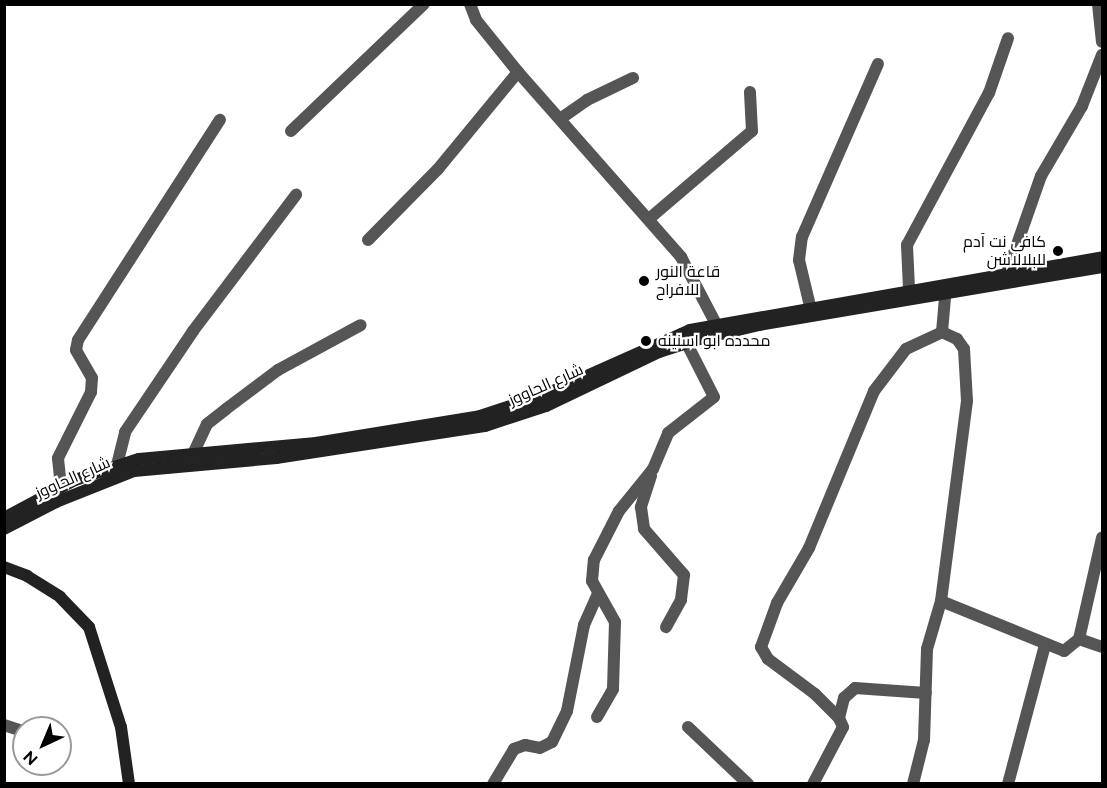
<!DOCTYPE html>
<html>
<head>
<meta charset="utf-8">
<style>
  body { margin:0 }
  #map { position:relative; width:1107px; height:788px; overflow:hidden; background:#fff; font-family:Raleway,Cairo,sans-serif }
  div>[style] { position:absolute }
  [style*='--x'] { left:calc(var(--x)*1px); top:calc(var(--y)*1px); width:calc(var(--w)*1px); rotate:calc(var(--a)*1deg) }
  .street>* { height:12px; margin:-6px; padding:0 6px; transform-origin:6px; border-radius:6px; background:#555 }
  .secondary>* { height:12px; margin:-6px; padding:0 6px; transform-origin:6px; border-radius:6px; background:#222 }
  .dots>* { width:16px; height:16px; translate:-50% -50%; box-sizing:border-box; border:3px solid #fff; border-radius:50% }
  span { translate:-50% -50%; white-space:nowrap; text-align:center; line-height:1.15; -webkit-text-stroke:4.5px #fff; paint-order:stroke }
  .poi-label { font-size:16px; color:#000 }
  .right { translate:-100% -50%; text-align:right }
  .left { translate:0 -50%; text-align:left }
  .street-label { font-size:16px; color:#000 }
  .frame { position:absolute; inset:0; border:6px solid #000; pointer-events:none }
  .north { position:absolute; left:12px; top:716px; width:60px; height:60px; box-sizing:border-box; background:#fff; border:2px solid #999; border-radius:50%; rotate:224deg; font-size:16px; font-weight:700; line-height:24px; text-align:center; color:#000 }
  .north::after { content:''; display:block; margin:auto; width:21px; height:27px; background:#000; clip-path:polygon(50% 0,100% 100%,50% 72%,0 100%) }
</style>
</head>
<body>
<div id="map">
  <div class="street">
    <div style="--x:470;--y:4;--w:17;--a:69"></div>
    <div style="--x:476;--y:20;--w:67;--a:51.1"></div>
    <div style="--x:518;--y:72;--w:247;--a:48.6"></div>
    <div style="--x:681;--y:257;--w:76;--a:62.4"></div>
    <div style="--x:1098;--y:4;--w:38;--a:84"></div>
    <div style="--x:560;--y:119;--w:33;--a:-35"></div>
    <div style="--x:587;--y:100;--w:51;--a:-25.6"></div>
    <div style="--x:291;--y:131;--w:184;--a:-43.7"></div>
    <div style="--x:650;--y:218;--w:134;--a:-40.5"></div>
    <div style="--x:752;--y:131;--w:39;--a:-93"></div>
    <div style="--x:368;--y:240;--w:100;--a:-45.4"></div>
    <div style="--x:438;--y:169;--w:126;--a:-50.5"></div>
    <div style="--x:1007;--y:273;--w:103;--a:-70.7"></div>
    <div style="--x:1041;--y:176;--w:81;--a:-59.6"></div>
    <div style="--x:1082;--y:106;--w:55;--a:-68.6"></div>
    <div style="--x:909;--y:289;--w:44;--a:-92.6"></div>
    <div style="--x:907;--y:245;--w:173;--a:-61.7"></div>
    <div style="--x:989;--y:93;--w:58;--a:-70.9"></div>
    <div style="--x:810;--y:306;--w:47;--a:-103.4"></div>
    <div style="--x:799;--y:260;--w:23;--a:-83"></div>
    <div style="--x:802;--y:237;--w:189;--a:-66.3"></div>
    <div style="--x:193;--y:454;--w:33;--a:-65"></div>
    <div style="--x:207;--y:424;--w:24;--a:-38"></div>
    <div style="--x:226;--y:409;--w:65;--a:-36.9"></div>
    <div style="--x:278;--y:370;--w:94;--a:-28.5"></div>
    <div style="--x:117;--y:465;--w:34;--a:-76"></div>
    <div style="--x:125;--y:432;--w:122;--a:-56"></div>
    <div style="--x:193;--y:331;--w:171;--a:-52.9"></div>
    <div style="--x:651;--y:476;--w:33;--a:108"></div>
    <div style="--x:641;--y:507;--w:22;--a:82"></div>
    <div style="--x:644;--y:529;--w:61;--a:49"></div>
    <div style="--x:684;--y:575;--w:25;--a:97"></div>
    <div style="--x:681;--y:600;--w:31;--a:119"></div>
    <div style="--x:61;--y:487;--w:29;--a:-96"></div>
    <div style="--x:58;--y:458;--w:74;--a:-63.4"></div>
    <div style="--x:91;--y:392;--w:14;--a:-86"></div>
    <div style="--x:92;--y:378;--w:32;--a:-120"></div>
    <div style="--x:76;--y:350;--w:10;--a:-79"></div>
    <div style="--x:78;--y:340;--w:262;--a:-57.2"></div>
    <div style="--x:941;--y:601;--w:133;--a:22.1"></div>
    <div style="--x:1064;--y:651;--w:19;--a:-39"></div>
    <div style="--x:1079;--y:639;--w:24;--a:19"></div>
    <div style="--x:1079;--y:639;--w:104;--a:-77.2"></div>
    <div style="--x:597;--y:717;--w:32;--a:-60"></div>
    <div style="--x:613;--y:689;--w:67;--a:-88.3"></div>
    <div style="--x:615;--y:622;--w:47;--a:-119.3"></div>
    <div style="--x:592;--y:581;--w:21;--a:-85"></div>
    <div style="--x:594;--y:560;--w:55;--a:-63"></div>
    <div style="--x:619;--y:511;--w:54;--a:-51"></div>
    <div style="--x:653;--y:469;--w:39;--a:-67"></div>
    <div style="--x:668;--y:433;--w:58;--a:-38"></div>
    <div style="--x:714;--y:397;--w:71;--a:-116.9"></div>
    <div style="--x:839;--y:718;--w:21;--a:-76"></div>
    <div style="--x:844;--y:698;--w:15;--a:-42"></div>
    <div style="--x:855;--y:688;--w:71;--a:4"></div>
    <div style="--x:4;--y:725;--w:16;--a:18"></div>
    <div style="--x:688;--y:727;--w:83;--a:43.5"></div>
    <div style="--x:493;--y:784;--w:41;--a:-59"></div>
    <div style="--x:514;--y:749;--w:12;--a:-20"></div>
    <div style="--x:525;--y:745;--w:15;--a:11"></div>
    <div style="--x:540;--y:748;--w:13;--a:-27"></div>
    <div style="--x:552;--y:742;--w:34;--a:-64"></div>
    <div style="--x:567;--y:711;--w:88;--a:-78.8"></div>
    <div style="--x:584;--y:625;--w:35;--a:-66"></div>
    <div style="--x:813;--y:784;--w:64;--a:-62.2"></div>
    <div style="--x:843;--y:727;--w:10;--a:-114"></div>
    <div style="--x:839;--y:718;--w:34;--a:-135"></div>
    <div style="--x:815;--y:694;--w:59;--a:-143.3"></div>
    <div style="--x:768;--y:659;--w:14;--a:-120"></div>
    <div style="--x:761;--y:647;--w:47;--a:-70"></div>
    <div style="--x:777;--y:603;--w:64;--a:-59.8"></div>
    <div style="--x:809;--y:548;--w:170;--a:-67.5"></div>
    <div style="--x:874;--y:391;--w:53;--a:-52.7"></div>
    <div style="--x:906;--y:349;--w:40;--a:-25"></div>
    <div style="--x:942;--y:332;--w:37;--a:-85"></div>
    <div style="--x:913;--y:784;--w:45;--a:-76"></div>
    <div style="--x:924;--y:740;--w:91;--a:-88.1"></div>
    <div style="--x:927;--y:649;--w:50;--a:-73.7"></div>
    <div style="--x:941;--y:601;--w:202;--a:-82.6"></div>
    <div style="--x:967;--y:401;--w:52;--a:-93.3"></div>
    <div style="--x:964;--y:349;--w:12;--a:-125"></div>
    <div style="--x:957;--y:339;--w:17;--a:-155"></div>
    <div style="--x:1008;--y:784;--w:144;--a:-75.1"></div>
  </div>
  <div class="secondary">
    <div style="--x:4;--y:518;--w:81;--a:-28.2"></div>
    <div style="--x:75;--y:480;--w:67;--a:-18.2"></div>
    <div style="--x:139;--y:459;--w:178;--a:-5.2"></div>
    <div style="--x:316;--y:443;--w:166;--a:-9.3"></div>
    <div style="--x:480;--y:416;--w:67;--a:-18.2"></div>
    <div style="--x:544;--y:395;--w:160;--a:-24"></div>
    <div style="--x:690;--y:330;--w:418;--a:-10"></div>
    <div style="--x:4;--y:529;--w:59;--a:-27.4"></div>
    <div style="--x:56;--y:502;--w:84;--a:-21.7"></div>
    <div style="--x:134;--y:471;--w:143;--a:-5.2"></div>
    <div style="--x:276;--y:458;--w:211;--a:-8.7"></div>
    <div style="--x:485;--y:426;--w:64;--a:-18.2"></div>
    <div style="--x:546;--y:406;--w:125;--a:-25.5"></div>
    <div style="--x:659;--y:352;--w:39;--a:-18"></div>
    <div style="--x:696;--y:340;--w:65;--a:-13.4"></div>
    <div style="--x:759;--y:325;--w:348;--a:-9.6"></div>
    <div style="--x:4;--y:567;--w:25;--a:21"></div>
    <div style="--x:27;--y:576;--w:39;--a:32"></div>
    <div style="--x:60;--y:597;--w:42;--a:46"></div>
    <div style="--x:89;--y:627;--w:105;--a:72.3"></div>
    <div style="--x:121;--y:727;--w:58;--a:82"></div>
  </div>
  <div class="dots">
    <div style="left:1058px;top:251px;background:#000"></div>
    <div style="left:644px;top:281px;background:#000"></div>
    <div style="left:646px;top:341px;background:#000"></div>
  </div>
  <div class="poi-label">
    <span class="right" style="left:1046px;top:251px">كافي نت آدم<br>للبلالاشن</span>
    <span class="left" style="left:656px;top:281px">قاعة النور<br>للافراح</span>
    <span class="left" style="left:658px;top:341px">محدده ابو اسنينه</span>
  </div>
  <div class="street-label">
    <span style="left:546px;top:385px;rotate:-24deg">شارع الحاووز</span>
    <span style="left:73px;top:478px;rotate:-24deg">شارع الحاووز</span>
  </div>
  <div class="frame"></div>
  <div class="north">N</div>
</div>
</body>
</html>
